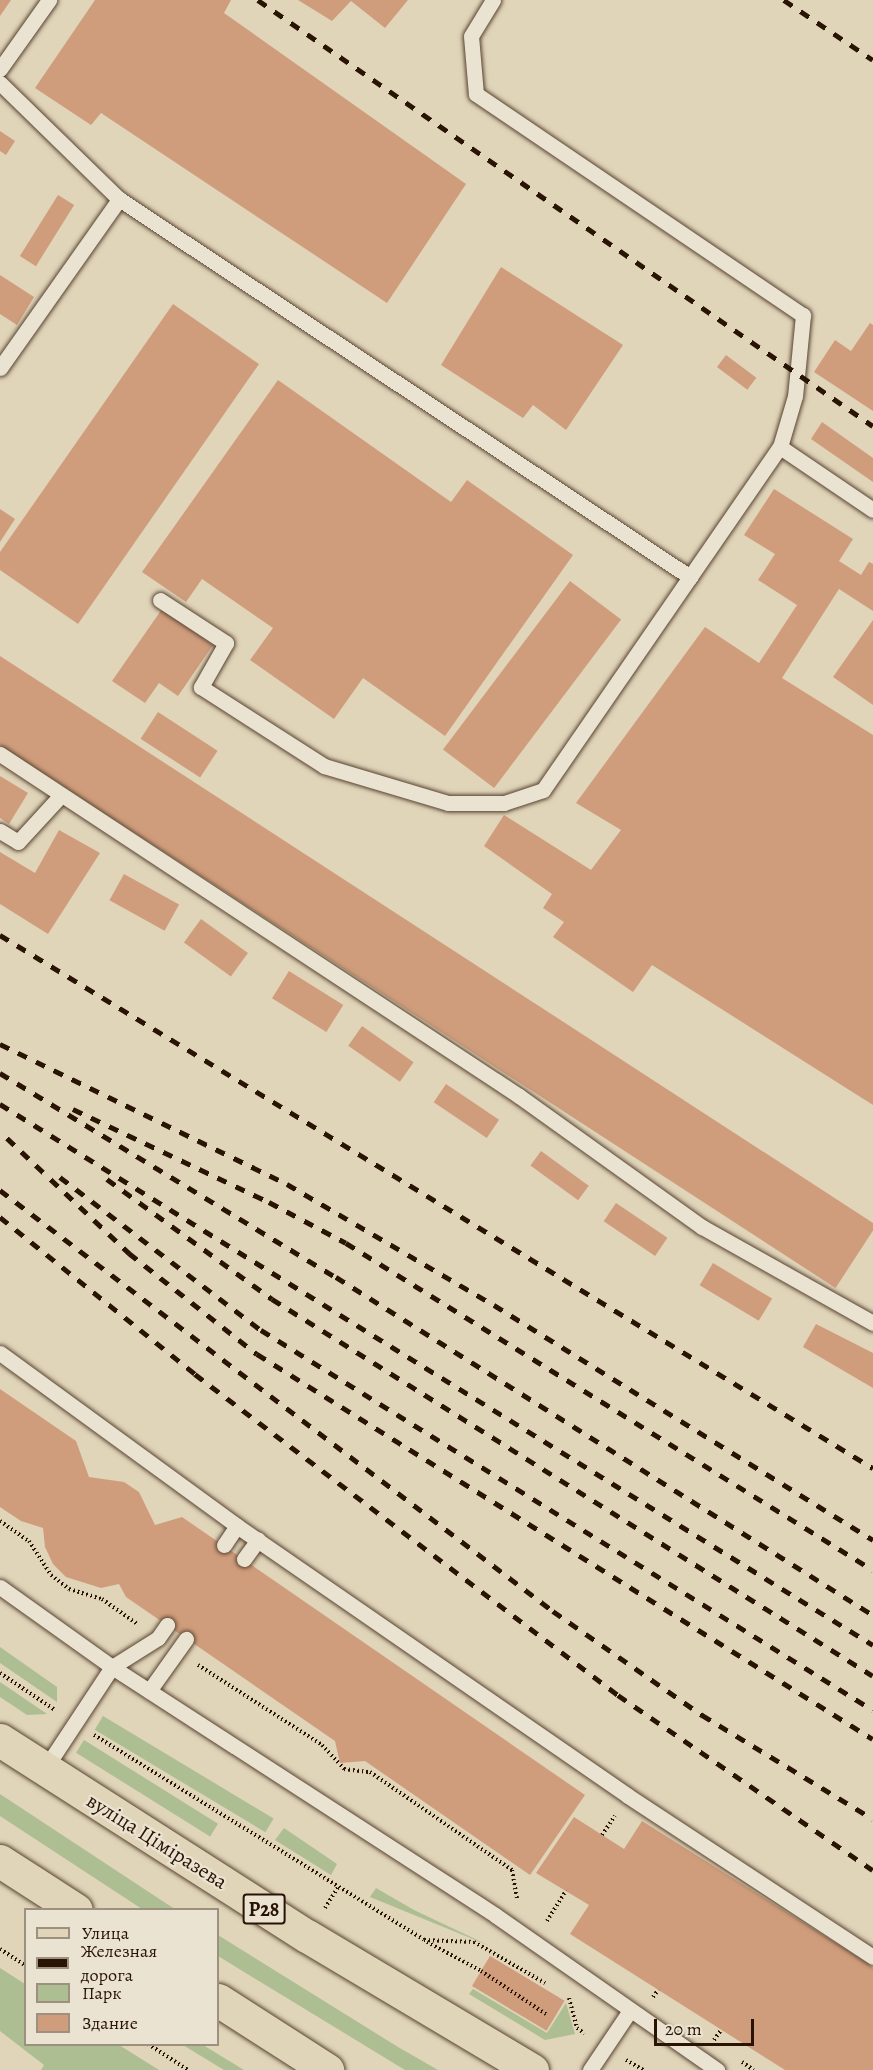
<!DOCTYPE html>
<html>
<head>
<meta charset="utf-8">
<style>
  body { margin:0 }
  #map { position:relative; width:873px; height:2070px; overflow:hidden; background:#e0d4b9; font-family:Alegreya,serif }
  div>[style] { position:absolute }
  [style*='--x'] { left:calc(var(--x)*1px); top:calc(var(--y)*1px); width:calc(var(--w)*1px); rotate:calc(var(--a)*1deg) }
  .green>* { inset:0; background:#adbe93; transform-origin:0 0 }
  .building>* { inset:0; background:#d09d7c; transform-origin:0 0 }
  .path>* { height:4px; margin-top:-2px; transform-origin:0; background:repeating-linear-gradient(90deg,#291302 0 1.5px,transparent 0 4.5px) }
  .roads { filter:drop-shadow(0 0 2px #574330) drop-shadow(0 0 2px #574330) }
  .lane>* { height:15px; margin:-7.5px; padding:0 7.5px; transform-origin:7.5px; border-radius:7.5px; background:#ebe3d2 }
  .primary>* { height:33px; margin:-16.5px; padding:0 16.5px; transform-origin:16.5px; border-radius:16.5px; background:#e0d4b9 }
  .rail>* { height:4.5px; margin-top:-2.25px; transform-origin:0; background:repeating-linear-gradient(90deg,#291302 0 10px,transparent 0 20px) }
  span { translate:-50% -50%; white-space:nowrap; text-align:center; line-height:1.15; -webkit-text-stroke:4.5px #ebe3d2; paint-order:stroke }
  .shield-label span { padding:2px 4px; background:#ebe3d2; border:2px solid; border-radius:4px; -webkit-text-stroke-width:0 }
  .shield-label { font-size:20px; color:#291302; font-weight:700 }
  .street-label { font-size:21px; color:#291302 }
  .legend { position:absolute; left:24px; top:1908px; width:195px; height:138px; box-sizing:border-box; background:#ebe3d2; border:2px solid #9d907f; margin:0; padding:8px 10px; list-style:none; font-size:18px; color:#291302 }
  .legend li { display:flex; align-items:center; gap:12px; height:30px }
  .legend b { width:30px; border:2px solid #9d907f }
  .scale { position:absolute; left:654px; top:2019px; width:100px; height:27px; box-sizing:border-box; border:3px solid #291302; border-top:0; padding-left:8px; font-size:18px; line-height:21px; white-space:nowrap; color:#291302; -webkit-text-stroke:4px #ebe3d2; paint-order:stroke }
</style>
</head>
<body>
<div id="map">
  <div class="green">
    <div style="clip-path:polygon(0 1647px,57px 1687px,57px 1702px,0 1663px)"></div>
    <div style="clip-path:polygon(0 1682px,47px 1714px,27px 1715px,0 1697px)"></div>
    <div style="left:103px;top:1716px;width:199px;height:16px;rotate:31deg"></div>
    <div style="left:84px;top:1740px;width:158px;height:15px;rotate:32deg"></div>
    <div style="clip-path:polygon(0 1794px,167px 1904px,175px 1909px,142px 1909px,0 1816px)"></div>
    <div style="clip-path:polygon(284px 1828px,337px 1864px,331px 1875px,275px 1840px)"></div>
    <div style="clip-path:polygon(376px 1888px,414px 1910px,490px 1946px,370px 1897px)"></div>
    <div style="clip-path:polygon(218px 1935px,398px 2047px,438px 2070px,405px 2070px,218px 1956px)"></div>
    <div style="clip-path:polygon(0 1968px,25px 1984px,26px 2044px,119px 2045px,159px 2070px,41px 2070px,44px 2065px,0 2031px)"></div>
    <div style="clip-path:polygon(473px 1989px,547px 2033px,566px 2003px,575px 2034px,545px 2040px,469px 1994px)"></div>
    <div style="clip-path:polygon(183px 2045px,203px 2045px,244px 2070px,224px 2070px)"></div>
  </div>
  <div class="building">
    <div style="clip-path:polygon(0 0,11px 0,0 16px)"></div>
    <div style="clip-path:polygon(95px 0,231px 0,224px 13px,466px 184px,387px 303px,101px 113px,91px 125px,35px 88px)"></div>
    <div style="clip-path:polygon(298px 0,408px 0,385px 28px,351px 1px,332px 21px)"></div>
    <div style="clip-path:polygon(0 131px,15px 141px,6px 155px,0 151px)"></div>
    <div style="left:58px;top:195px;width:19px;height:72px;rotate:32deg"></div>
    <div style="clip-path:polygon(501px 267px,623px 345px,566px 430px,533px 405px,523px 418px,441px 365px)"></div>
    <div style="clip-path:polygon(0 275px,34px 297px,17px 325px,0 314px)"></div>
    <div style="clip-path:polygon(173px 304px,259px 364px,78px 624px,0 570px,0 552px)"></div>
    <div style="clip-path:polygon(870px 323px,873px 325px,873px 411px,814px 372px,835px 340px,851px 351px)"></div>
    <div style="left:726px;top:355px;width:38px;height:15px;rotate:37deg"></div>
    <div style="clip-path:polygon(278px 380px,451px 502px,467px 480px,573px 555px,445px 736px,363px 678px,334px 719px,250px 660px,273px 628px,202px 579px,186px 602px,142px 572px)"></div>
    <div style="clip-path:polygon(822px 422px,873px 458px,873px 482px,811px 439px)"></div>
    <div style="clip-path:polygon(774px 489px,853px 539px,839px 561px,861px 575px,869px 562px,873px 564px,873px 611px,839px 589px,782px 678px,873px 735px,873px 1105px,652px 965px,633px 992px,553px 937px,564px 922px,543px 908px,552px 894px,484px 846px,504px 815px,591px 870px,621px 830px,576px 803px,705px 627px,759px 663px,797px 605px,758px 580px,775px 554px,744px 535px)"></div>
    <div style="clip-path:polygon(0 509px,15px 519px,0 542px)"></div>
    <div style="left:570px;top:581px;width:64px;height:211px;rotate:37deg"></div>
    <div style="clip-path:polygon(162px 609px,213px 645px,178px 696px,159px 683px,145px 703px,112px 681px)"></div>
    <div style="clip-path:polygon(873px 620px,873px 705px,833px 677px)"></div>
    <div style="left:0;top:656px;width:1045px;height:75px;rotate:33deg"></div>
    <div style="left:158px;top:712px;width:71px;height:32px;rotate:33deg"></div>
    <div style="clip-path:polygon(0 776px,28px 793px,9px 824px,0 818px)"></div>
    <div style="clip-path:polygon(59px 830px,100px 853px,48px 934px,0 904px,0 852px,35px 873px)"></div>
    <div style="left:124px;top:874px;width:63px;height:30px;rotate:29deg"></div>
    <div style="left:201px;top:919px;width:58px;height:29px;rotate:36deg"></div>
    <div style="left:289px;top:971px;width:64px;height:32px;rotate:32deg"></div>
    <div style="left:362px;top:1026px;width:63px;height:24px;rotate:35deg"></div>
    <div style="left:446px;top:1084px;width:64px;height:22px;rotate:34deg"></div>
    <div style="left:541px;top:1151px;width:59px;height:18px;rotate:36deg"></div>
    <div style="left:616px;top:1203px;width:62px;height:22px;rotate:34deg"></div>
    <div style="left:713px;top:1263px;width:69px;height:26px;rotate:31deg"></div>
    <div style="clip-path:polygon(816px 1324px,873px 1353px,873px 1388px,803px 1347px)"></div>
    <div style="clip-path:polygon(0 1389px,76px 1441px,89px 1477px,124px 1482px,139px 1492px,155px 1525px,182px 1517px,585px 1795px,530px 1875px,365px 1761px,340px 1763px,335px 1741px,126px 1597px,119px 1584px,101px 1588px,66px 1577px,53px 1564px,45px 1547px,43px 1528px,21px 1521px,0 1507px)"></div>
    <div style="clip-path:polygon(574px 1817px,624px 1849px,642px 1821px,869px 1964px,873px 1968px,873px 2070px,785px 2070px,570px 1934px,589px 1905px,536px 1873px)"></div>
    <div style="left:490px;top:1956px;width:87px;height:35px;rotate:31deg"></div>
  </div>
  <div class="path">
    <div style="--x:0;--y:1521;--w:35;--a:35"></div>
    <div style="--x:29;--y:1541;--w:40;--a:57.1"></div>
    <div style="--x:51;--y:1575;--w:23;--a:38"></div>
    <div style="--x:69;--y:1589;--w:34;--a:17"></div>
    <div style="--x:102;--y:1599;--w:43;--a:35.5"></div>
    <div style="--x:198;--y:1665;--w:148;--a:32.8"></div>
    <div style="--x:322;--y:1745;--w:33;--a:47"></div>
    <div style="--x:344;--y:1769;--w:26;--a:7"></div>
    <div style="--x:370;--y:1772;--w:173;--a:34.6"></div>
    <div style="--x:512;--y:1870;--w:29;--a:80"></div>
    <div style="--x:0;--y:1673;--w:66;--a:33.9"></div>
    <div style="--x:94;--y:1735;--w:388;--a:31.8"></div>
    <div style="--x:424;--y:1940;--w:50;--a:2.3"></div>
    <div style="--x:474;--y:1942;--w:82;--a:30"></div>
    <div style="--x:602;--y:1835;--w:23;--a:-56"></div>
    <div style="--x:325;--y:1908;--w:26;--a:-58"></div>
    <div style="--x:547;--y:1921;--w:36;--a:-58"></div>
    <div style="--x:427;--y:1942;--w:61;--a:28.2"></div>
    <div style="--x:481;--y:1971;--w:78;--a:33.5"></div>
    <div style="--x:0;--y:1949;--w:31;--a:33"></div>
    <div style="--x:653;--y:1997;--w:9;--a:-54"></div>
    <div style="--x:569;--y:1998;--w:31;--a:75"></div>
    <div style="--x:577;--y:2028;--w:9;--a:36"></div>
    <div style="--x:714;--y:2040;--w:12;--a:-55"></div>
    <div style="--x:148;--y:2044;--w:48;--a:33"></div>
    <div style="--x:626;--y:2060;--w:20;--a:30"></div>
    <div style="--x:742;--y:2062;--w:14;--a:34"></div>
  </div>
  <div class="roads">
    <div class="lane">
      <div style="--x:493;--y:0;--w:42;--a:121.4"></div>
      <div style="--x:471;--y:36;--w:58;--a:85.1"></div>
      <div style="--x:476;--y:94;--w:395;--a:34.1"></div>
      <div style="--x:803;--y:315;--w:81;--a:95.6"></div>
      <div style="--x:795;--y:396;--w:53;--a:106.4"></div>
      <div style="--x:0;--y:69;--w:85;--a:-54.6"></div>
      <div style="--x:0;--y:83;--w:166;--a:44.3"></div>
      <div style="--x:119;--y:199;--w:685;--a:33.5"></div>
      <div style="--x:0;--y:368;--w:207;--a:-54.8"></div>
      <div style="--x:160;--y:600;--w:79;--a:33.1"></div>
      <div style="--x:226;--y:643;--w:51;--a:119.6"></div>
      <div style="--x:201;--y:687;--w:146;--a:32.7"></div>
      <div style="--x:324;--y:766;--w:129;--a:16.6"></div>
      <div style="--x:448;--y:803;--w:56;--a:0"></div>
      <div style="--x:504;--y:803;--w:41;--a:-18.4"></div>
      <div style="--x:543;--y:790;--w:417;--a:-55.4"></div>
      <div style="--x:780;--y:447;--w:112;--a:34.1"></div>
      <div style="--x:0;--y:754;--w:622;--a:33.38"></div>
      <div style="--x:519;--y:1096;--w:225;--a:35.6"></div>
      <div style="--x:702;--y:1227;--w:196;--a:29.3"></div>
      <div style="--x:0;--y:831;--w:21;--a:31"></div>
      <div style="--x:18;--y:842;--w:64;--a:-47.5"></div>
      <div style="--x:0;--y:1353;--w:293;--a:36.1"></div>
      <div style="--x:237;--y:1526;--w:475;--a:34.6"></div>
      <div style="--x:628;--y:1796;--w:293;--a:33.3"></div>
      <div style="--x:224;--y:1545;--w:23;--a:-56"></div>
      <div style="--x:244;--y:1559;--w:24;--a:-54"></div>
      <div style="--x:0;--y:1587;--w:138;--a:35.5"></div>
      <div style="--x:112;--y:1667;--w:456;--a:32.9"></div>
      <div style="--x:495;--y:1915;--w:271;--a:34.9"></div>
      <div style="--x:149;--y:1691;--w:64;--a:-54.6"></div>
      <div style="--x:44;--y:1770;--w:123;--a:-56.6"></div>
      <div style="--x:112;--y:1667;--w:54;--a:-32.2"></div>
      <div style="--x:158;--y:1638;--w:16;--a:-55"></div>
      <div style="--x:590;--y:2070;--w:70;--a:-56.1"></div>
    </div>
    <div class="primary">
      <div style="--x:0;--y:1740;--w:364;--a:32.6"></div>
      <div style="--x:307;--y:1936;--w:262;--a:30.8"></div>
      <div style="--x:0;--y:1861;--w:90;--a:32.8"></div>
      <div style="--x:218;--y:2000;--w:130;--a:32.7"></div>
    </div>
  </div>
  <div class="rail">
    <div style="--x:258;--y:0;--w:748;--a:34.71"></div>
    <div style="--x:784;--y:0;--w:107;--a:34"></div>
    <div style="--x:0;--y:935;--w:1023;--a:31.41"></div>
    <div style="--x:0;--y:1044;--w:319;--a:26"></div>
    <div style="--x:287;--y:1184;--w:240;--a:30.3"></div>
    <div style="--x:494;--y:1305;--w:446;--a:31.8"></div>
    <div style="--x:0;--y:1073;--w:393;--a:31.3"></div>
    <div style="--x:336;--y:1277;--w:635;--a:32.19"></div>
    <div style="--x:0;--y:1104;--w:1027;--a:31.79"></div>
    <div style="--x:73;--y:1109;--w:217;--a:25.4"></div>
    <div style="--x:269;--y:1202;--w:87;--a:28"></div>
    <div style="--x:346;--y:1243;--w:620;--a:31.82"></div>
    <div style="--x:7;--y:1138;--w:168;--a:43.3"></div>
    <div style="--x:129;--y:1253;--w:163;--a:38.3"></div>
    <div style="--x:257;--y:1354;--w:726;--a:32.01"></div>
    <div style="--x:60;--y:1177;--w:253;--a:37.3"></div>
    <div style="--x:261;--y:1330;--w:720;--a:31.84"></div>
    <div style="--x:107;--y:1179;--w:204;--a:36"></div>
    <div style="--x:272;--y:1299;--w:709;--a:32.1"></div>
    <div style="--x:0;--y:1190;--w:695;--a:37.28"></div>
    <div style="--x:553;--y:1611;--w:182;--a:34.9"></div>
    <div style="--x:702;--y:1715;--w:200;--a:31.3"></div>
    <div style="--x:0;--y:1217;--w:250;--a:38.8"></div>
    <div style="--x:195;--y:1374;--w:531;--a:37.19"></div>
    <div style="--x:618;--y:1695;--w:309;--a:34.5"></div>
  </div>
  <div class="shield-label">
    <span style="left:264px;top:1909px">Р28</span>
  </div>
  <div class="street-label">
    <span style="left:157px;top:1841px;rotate:32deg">вуліца Ціміразева</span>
  </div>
  <ul class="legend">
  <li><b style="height:8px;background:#e0d4b9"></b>Улица</li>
  <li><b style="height:8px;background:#291302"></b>Железная дорога</li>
  <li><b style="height:16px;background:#adbe93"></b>Парк</li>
  <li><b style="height:16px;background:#d09d7c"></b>Здание</li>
  </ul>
  <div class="scale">20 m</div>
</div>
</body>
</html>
